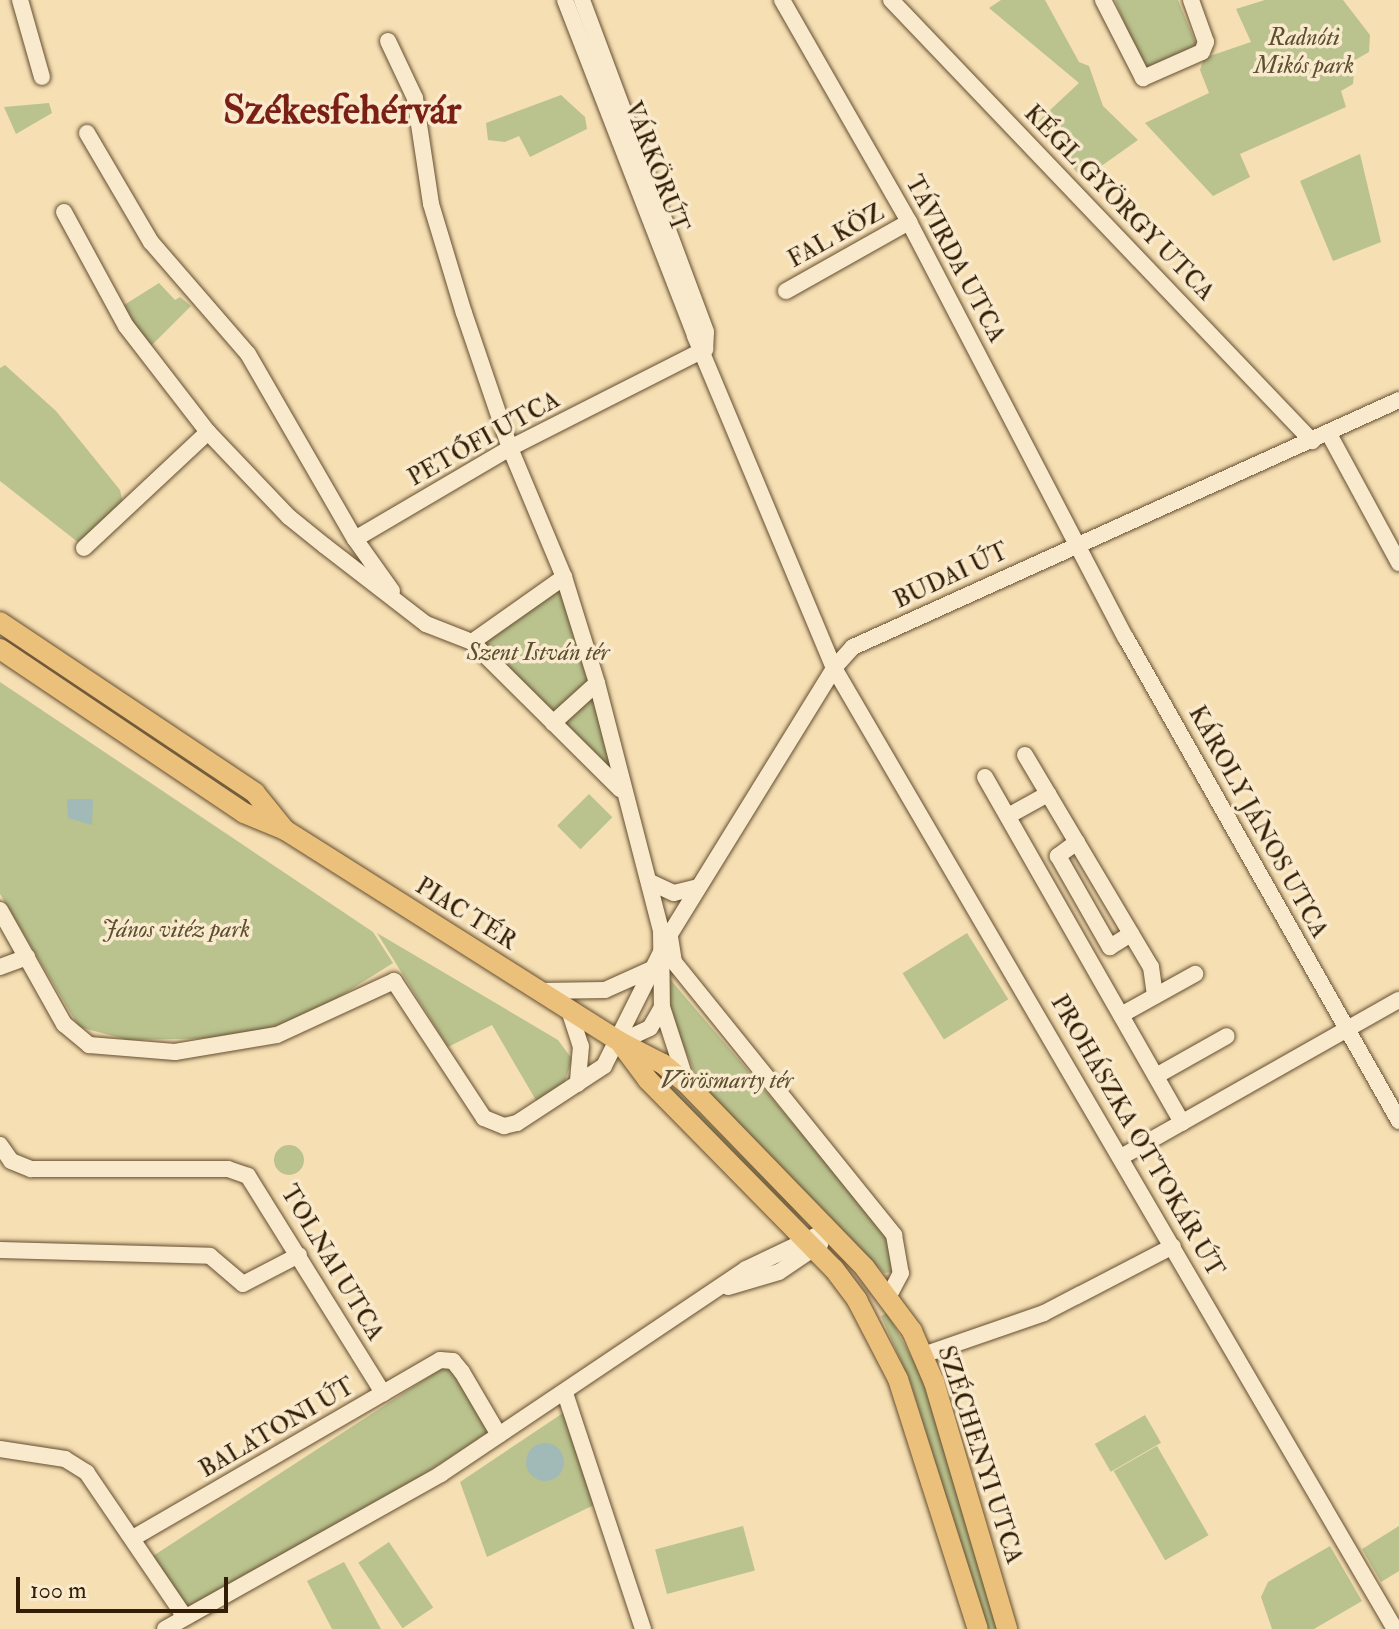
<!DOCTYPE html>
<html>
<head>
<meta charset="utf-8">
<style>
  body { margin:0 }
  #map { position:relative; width:1399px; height:1629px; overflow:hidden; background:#f6dfb3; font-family:"IM FELL Double Pica",serif }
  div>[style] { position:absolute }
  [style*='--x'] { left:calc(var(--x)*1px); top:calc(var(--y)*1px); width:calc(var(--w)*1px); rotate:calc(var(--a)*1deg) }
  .green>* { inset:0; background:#bac28e; transform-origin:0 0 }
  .round { border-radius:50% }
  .water>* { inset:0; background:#a1bab8 }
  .roads { filter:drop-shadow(0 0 2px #644e30) drop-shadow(0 0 2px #644e30) }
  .minor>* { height:16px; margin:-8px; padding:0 8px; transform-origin:8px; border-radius:8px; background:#f9eace }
  .major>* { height:20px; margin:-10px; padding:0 10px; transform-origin:10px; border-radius:10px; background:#ebc07a }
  span { translate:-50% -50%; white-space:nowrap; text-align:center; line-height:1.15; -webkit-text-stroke:7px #f9eace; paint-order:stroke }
  .park-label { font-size:24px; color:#5c4f2e; font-style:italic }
  .street-label { font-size:24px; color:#331e05 }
  .town-label { font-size:40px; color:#7a1f14; font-weight:700 }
  .scale { position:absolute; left:16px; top:1577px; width:212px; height:36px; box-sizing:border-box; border:4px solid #331e05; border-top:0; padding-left:10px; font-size:24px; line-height:28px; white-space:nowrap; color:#331e05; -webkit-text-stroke:6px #f9eace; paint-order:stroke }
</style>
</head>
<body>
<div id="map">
  <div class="green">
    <div style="clip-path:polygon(1001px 0,1045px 0,1079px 62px,1089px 66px,1103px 106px,1138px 140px,1083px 179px,1034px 125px,1079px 83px,989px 8px)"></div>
    <div style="clip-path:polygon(1115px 0,1178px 0,1197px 46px,1144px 70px)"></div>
    <div style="clip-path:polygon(1265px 0,1343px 0,1370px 35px,1369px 52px,1355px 60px,1353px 84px,1341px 91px,1346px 107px,1240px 154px,1250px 177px,1213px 196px,1145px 123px,1209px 93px,1200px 70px,1204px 58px,1251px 42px,1236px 9px)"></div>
    <div style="clip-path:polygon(561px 95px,585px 117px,587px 129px,530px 157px,519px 136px,505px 142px,488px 140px,486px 123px)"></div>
    <div style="clip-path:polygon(49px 103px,52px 113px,16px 134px,4px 107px)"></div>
    <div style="clip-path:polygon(1360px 154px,1381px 242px,1333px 261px,1300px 181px)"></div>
    <div style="clip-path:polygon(159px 283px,175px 300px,180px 297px,191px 306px,150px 347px,121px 307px)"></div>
    <div style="clip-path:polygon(5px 365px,56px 411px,120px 490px,123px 503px,79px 543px,0 481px,0 368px)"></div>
    <div style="clip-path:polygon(559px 589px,589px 684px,612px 770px,476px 647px)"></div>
    <div style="clip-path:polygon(0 682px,373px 932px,393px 963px,304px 1019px,228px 1038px,128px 1040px,79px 1027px,0 894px)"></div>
    <div style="left:589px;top:794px;width:33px;height:45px;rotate:45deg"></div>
    <div style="clip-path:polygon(377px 933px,558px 1040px,572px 1059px,564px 1085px,537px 1102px,492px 1025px,448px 1047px)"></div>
    <div style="left:967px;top:933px;width:78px;height:76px;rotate:58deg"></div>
    <div style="clip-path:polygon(669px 978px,873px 1217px,894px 1249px,893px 1272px,884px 1273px,702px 1090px,671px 1016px)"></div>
    <div style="clip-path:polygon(648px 1063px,800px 1214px,801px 1220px,647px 1069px)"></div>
    <div class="round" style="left:274px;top:1145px;width:30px;height:30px"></div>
    <div style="clip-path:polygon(887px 1313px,922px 1376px,999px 1629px,987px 1629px,911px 1384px,881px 1316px)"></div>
    <div style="left:447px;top:1365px;width:79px;height:352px;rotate:57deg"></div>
    <div style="clip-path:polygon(572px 1407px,602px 1501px,487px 1557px,460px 1482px)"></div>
    <div style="left:1145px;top:1415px;width:32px;height:58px;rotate:60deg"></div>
    <div style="left:1157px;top:1446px;width:103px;height:50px;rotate:60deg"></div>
    <div style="left:743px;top:1526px;width:46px;height:91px;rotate:75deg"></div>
    <div style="clip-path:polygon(1399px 1526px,1399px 1571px,1381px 1582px,1362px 1549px)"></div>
    <div style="left:389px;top:1542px;width:79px;height:37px;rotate:56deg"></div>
    <div style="clip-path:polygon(1330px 1546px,1362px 1601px,1314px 1629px,1272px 1629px,1261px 1597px,1268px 1582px)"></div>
    <div style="clip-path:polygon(344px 1562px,381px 1629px,332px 1629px,307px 1581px)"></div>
  </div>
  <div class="water">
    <div style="clip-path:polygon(67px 799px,93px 799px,92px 825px,68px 818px)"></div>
    <div class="round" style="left:526px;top:1443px;width:38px;height:38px"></div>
  </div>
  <div class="roads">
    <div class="minor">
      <div style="--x:20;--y:0;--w:80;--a:74.1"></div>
      <div style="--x:565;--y:0;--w:360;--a:68.8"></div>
      <div style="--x:695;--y:336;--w:360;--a:67.3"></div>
      <div style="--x:834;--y:668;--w:1113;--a:59.73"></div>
      <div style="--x:582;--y:0;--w:354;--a:69.5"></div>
      <div style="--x:706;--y:332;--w:17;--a:93"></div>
      <div style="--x:782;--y:0;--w:256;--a:60.2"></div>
      <div style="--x:909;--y:222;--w:469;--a:62.5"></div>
      <div style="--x:1126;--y:638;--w:555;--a:60.52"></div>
      <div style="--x:891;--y:0;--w:610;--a:46.33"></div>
      <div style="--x:1103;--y:0;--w:88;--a:62.9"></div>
      <div style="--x:1143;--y:78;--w:64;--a:-23.8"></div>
      <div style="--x:1202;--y:52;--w:11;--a:-68"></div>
      <div style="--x:1206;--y:42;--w:45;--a:-109.7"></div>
      <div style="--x:388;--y:41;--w:63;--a:64.7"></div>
      <div style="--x:415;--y:98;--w:107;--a:81.4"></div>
      <div style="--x:431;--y:204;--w:114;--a:73.2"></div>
      <div style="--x:464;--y:313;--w:143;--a:71.2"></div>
      <div style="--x:510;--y:448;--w:140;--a:67.3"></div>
      <div style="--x:564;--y:577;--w:111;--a:72.7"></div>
      <div style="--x:597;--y:683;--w:255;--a:75.5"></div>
      <div style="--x:661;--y:930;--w:77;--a:89.3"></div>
      <div style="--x:662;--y:1007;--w:81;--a:72"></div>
      <div style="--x:87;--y:133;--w:126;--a:59.6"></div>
      <div style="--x:151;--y:242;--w:148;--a:49.1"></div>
      <div style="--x:248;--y:354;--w:214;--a:60"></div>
      <div style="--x:64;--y:212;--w:130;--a:61.5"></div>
      <div style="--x:126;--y:326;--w:134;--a:52.3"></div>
      <div style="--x:208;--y:432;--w:117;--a:46.4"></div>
      <div style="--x:289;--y:517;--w:46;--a:38.9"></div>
      <div style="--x:325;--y:546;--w:128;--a:37.7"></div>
      <div style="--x:426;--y:624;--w:49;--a:21.4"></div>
      <div style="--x:786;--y:291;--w:141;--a:-29.3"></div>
      <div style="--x:1329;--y:434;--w:147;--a:61.5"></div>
      <div style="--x:84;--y:548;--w:170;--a:-43.1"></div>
      <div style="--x:392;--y:591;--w:64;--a:-125.4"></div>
      <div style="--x:355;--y:539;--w:180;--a:-30.4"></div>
      <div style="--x:510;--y:448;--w:219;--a:-26.9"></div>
      <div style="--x:472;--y:642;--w:209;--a:44.8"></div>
      <div style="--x:472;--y:642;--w:113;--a:-35.2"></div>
      <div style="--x:553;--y:723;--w:59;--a:-42.3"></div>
      <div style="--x:1025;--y:755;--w:247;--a:59.3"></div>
      <div style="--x:1151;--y:967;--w:29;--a:82"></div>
      <div style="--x:985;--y:777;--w:398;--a:60.3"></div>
      <div style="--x:1008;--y:816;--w:46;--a:-28.8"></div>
      <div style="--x:1077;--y:842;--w:24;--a:144"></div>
      <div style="--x:1058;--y:856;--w:105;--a:60.3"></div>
      <div style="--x:1110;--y:947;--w:25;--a:-32"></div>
      <div style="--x:650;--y:882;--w:26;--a:25"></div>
      <div style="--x:674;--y:893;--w:25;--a:-14"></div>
      <div style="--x:0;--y:910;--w:131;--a:60.7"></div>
      <div style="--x:64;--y:1024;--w:33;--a:40"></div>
      <div style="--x:89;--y:1045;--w:86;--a:4.7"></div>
      <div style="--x:175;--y:1052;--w:103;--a:-9.5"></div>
      <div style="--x:277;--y:1035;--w:129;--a:-24.8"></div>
      <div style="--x:394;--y:981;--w:164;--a:56.7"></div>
      <div style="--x:484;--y:1118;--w:22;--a:22"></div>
      <div style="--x:504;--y:1126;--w:13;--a:-13"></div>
      <div style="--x:517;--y:1123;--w:104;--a:-33.2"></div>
      <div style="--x:604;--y:1066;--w:148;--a:-63.4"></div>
      <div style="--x:670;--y:934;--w:312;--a:-58.3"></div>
      <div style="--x:834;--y:668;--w:28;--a:-48"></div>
      <div style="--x:853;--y:647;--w:599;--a:-24.34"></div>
      <div style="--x:670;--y:937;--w:25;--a:81"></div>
      <div style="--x:674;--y:962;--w:351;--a:51.1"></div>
      <div style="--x:894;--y:1235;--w:39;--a:80"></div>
      <div style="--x:901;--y:1273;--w:26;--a:118"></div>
      <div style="--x:0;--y:967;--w:29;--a:-20"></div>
      <div style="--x:540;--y:991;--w:65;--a:-0.9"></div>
      <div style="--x:605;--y:990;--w:51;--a:-24.1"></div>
      <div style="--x:569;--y:1010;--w:38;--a:72"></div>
      <div style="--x:581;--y:1046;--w:38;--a:95"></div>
      <div style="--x:1121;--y:1015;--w:85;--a:-29"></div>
      <div style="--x:620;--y:1042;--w:33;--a:-25"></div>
      <div style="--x:650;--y:1028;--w:24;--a:-60"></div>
      <div style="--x:1156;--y:1076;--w:81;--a:-29.4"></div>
      <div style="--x:0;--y:1145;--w:19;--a:55"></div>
      <div style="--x:11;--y:1161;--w:22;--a:22"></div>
      <div style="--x:31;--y:1169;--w:197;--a:0"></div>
      <div style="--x:228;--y:1169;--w:21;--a:19"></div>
      <div style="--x:248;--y:1176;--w:256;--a:58.1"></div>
      <div style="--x:1121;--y:1157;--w:319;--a:-29.5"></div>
      <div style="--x:0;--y:1250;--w:210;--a:1.6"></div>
      <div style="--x:210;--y:1256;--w:43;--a:40.3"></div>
      <div style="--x:243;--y:1284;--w:63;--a:-27.4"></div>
      <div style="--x:728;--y:1287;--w:53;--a:-16.4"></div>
      <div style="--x:779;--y:1272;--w:50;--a:-34.3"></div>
      <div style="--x:923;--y:1355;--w:128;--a:-19.1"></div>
      <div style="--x:1044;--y:1313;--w:145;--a:-27.4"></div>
      <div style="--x:565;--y:1393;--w:249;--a:71.7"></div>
      <div style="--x:0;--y:1449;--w:66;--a:8.7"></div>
      <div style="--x:65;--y:1459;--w:26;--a:32"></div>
      <div style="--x:87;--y:1473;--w:174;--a:55.8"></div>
      <div style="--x:133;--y:1538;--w:355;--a:-30.1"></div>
      <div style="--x:440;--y:1360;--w:13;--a:4"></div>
      <div style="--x:453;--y:1361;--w:14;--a:51"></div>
      <div style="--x:462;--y:1372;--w:73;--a:59.6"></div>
      <div style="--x:165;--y:1629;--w:317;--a:-29.3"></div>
      <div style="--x:441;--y:1474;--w:367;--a:-33.9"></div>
      <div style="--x:746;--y:1269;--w:91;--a:-25.4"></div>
    </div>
    <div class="major">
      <div style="--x:0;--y:622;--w:307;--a:33.8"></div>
      <div style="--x:255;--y:793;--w:48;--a:51"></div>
      <div style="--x:0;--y:649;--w:294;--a:33.9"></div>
      <div style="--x:244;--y:813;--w:44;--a:22.5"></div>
      <div style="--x:285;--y:830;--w:396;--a:32.3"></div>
      <div style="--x:620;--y:1042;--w:48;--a:27.1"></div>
      <div style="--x:663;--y:1064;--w:31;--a:40"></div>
      <div style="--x:687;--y:1084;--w:256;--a:45.9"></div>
      <div style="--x:865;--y:1268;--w:79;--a:53.3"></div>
      <div style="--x:912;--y:1331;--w:56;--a:66.7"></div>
      <div style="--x:934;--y:1382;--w:258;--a:73.5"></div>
      <div style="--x:622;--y:1045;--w:44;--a:53.4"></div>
      <div style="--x:648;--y:1080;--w:265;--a:45.5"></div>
      <div style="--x:834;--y:1269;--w:39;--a:53"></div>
      <div style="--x:857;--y:1300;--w:89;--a:62.6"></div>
      <div style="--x:898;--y:1379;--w:262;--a:72.3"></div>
    </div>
  </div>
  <div class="park-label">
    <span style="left:1304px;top:52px">Radnóti<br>Mikós park</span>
    <span style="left:538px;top:653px">Szent István tér</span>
    <span style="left:176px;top:930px">János vitéz park</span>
    <span style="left:727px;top:1081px">Vörösmarty tér</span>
  </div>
  <div class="street-label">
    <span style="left:656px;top:167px;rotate:69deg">VÁRKÖRÚT</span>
    <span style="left:1119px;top:203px;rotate:46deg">KÉGL GYÖRGY UTCA</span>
    <span style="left:836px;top:236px;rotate:-29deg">FAL KÖZ</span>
    <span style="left:955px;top:259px;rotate:62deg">TÁVIRDA UTCA</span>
    <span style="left:484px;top:439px;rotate:-29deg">PETŐFI UTCA</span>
    <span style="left:951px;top:576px;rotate:-25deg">BUDAI ÚT</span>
    <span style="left:1258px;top:822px;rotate:61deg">KÁROLY JÁNOS UTCA</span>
    <span style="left:466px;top:914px;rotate:32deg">PIAC TÉR</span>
    <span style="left:1137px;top:1136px;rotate:60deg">PROHÁSZKA OTTOKÁR ÚT</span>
    <span style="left:332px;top:1263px;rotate:59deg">TOLNAI UTCA</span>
    <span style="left:277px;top:1428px;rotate:-30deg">BALATONI ÚT</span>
    <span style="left:980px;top:1455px;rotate:72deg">SZÉCHENYI UTCA</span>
  </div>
  <div class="town-label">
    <span style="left:342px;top:111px">Székesfehérvár</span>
  </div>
  <div class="scale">100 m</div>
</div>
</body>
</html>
